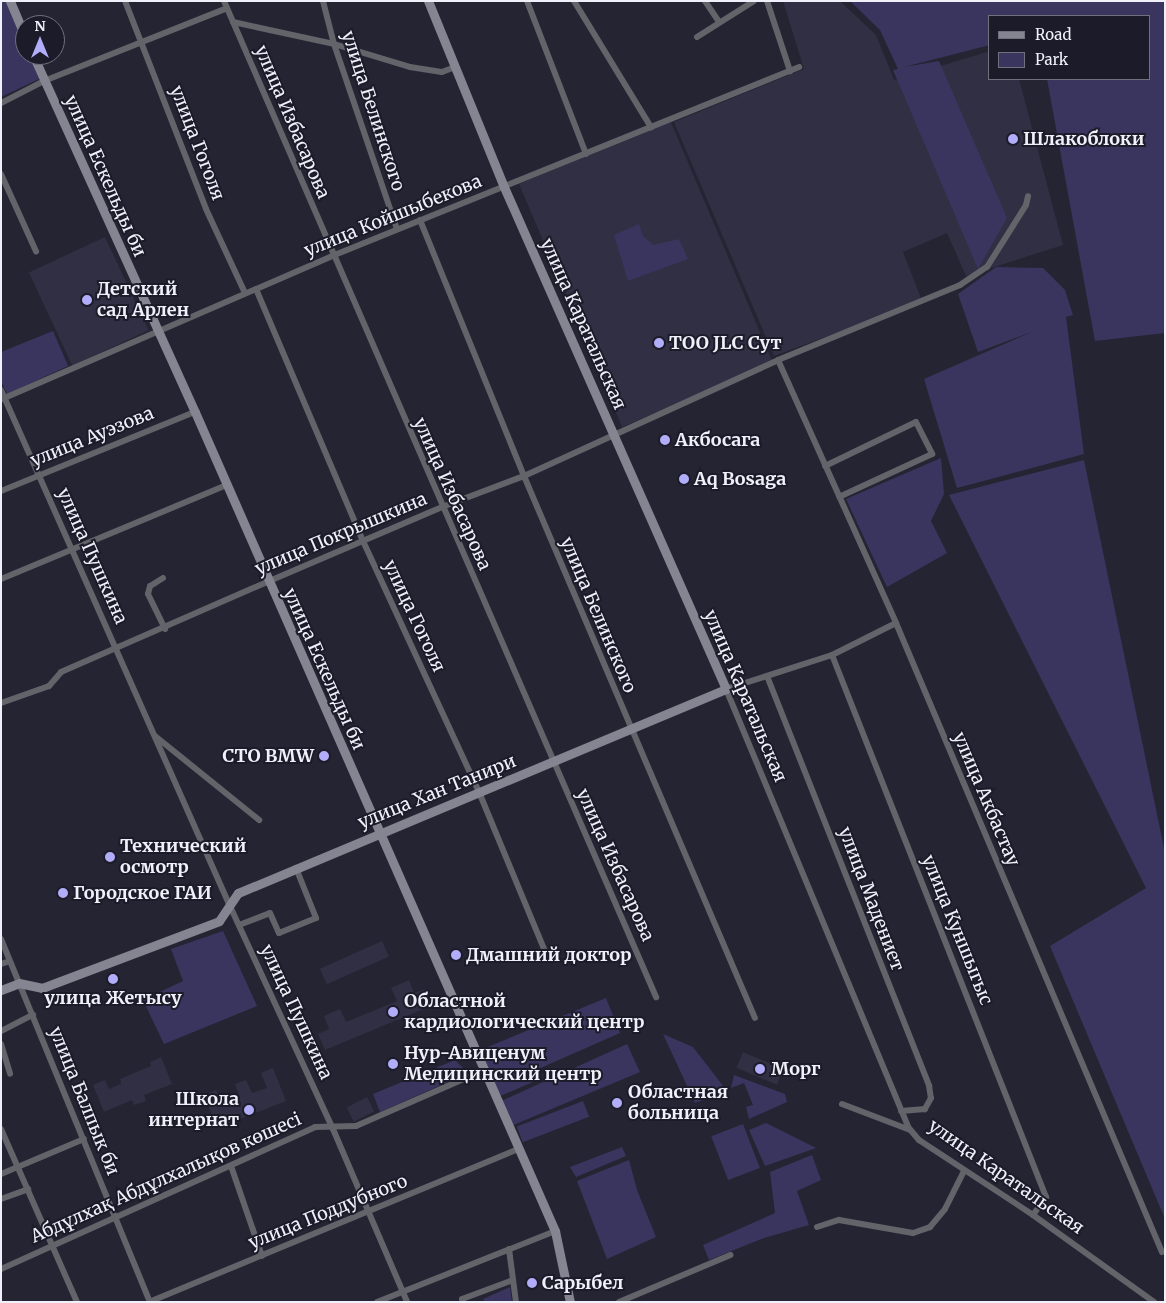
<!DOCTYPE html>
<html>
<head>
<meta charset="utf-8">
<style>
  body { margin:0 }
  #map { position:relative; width:1166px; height:1303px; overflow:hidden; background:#252433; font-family:Merriweather,serif }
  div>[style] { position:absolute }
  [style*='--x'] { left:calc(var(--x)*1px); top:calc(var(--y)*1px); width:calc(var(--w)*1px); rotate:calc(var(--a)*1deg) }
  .built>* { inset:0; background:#302f43; transform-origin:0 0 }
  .green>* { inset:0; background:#39355e; transform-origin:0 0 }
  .street>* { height:6px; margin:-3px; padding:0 3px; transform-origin:3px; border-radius:3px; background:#63636a }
  .secondary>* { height:9px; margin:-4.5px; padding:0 4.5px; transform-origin:4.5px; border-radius:4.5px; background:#858591 }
  .dots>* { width:14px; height:14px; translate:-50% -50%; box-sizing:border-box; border:2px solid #1c1b29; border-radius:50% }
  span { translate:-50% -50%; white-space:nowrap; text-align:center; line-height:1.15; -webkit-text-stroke:4px #1c1b29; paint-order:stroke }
  .street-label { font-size:18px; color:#f0f0fa }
  .poi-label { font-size:18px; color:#f0f0fa; font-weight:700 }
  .left { translate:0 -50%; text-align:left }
  .right { translate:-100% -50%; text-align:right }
  .frame { position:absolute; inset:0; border:2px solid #f0f0fa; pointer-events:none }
  .legend { position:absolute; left:988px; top:15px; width:162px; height:65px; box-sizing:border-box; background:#1c1b29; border:1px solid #71707d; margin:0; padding:6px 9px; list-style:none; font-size:15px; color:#f0f0fa }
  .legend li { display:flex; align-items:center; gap:10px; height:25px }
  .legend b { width:25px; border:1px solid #71707d }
  .north { position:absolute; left:15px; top:15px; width:50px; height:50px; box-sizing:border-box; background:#1c1b29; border:1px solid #71707d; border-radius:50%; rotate:0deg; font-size:14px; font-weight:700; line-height:20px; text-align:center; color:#f0f0fa }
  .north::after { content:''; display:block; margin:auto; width:18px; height:22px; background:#b2adf9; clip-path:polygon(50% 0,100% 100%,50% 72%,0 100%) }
</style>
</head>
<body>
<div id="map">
  <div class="built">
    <div style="clip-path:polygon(783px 1px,840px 1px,876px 35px,894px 80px,990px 51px,990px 79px,1019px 79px,1063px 245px,966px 276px,947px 233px,903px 252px,922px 301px,774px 356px,674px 122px,804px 69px)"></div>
    <div style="left:670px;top:120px;width:264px;height:164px;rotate:67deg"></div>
    <div style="left:105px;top:237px;width:103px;height:84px;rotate:65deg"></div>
    <div style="left:382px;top:941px;width:17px;height:68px;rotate:66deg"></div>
    <div style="clip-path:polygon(409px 980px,414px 993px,426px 989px,433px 1005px,325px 1050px,318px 1034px,329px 1029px,324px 1016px,340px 1009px,346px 1022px,397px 1001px,391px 988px)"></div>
    <div style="left:743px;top:1052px;width:44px;height:17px;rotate:23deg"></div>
    <div style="clip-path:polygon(161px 1057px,172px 1084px,144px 1095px,146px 1101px,134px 1105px,132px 1100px,104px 1112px,93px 1085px,105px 1080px,109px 1089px,121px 1084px,120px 1079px,151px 1066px,150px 1062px)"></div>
    <div style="clip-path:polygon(273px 1068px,286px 1101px,217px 1128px,204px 1095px,216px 1090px,223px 1105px,240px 1098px,235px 1084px,246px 1080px,252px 1093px,267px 1088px,261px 1073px)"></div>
    <div style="left:367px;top:1097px;width:16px;height:23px;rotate:63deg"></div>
  </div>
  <div class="green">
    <div style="clip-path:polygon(1px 1px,7px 1px,25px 46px,25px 55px,29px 55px,39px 79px,1px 97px)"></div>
    <div style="clip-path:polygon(850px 1px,1165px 1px,1165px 333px,1095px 341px,1047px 79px,1150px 79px,1150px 16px,990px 16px,990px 45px,904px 67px,939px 61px,1007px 218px,978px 269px,893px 70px,898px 69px,880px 30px)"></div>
    <div style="clip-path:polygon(639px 224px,643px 236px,653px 245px,679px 239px,688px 259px,628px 281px,614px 235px)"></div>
    <div style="clip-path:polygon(996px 267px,1043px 268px,1065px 290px,1073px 315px,1066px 317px,1084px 454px,957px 488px,924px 379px,1034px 331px,978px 352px,958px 294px)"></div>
    <div style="clip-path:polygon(53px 331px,68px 366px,7px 394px,1px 381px,1px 352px)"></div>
    <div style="clip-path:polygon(941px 458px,944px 494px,931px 521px,947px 553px,887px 587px,846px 499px)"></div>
    <div style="clip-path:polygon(1084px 460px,1165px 853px,1165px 1219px,1050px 946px,1146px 888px,949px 495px)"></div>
    <div style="clip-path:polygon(223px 931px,257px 1006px,164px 1044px,143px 1000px,183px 981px,171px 949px)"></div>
    <div style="clip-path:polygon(606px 998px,620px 1033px,536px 1070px,540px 1079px,498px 1097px,478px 1051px)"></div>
    <div style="clip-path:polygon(663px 1034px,693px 1047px,727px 1091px,695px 1103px)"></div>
    <div style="clip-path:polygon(627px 1044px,640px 1072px,511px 1126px,499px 1102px)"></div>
    <div style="clip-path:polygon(455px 1060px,468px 1073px,380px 1112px,373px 1094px)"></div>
    <div style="clip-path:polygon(734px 1075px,785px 1094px,787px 1102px,749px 1119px,746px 1107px,753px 1105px,744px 1083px,731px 1088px)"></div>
    <div style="left:583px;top:1101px;width:17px;height:71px;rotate:69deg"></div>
    <div style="clip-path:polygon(766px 1123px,816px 1148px,765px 1166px,749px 1130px)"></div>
    <div style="left:743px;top:1124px;width:47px;height:34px;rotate:69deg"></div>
    <div style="clip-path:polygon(622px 1147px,626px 1156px,576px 1177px,570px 1167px)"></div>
    <div style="clip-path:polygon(812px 1155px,821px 1180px,797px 1191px,809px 1225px,764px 1238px,709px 1260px,703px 1245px,775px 1213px,770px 1172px)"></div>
    <div style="clip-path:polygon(629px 1160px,637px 1190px,656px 1237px,607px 1259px,577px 1181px)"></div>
    <div style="clip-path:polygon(510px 1287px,512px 1302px,485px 1302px,483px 1299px)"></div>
  </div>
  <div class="street">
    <div style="--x:125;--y:1;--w:223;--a:68.7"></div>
    <div style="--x:206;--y:209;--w:93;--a:65.1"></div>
    <div style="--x:224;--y:1;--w:1086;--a:66.55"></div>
    <div style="--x:323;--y:1;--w:44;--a:75.7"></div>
    <div style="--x:334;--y:44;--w:195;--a:71.2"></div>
    <div style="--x:527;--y:1;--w:164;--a:68.9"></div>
    <div style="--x:574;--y:1;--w:148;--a:58.6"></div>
    <div style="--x:705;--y:1;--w:25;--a:56"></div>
    <div style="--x:767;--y:1;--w:74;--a:71.8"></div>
    <div style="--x:233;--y:22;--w:103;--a:12.3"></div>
    <div style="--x:334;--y:44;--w:79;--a:16.8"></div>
    <div style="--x:410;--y:67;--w:32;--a:9"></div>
    <div style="--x:442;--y:72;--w:14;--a:-21"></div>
    <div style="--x:697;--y:37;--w:67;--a:-32.3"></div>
    <div style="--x:1;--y:103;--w:48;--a:-27.1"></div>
    <div style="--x:44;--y:81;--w:197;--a:-21.7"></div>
    <div style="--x:1;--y:174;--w:85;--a:65.6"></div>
    <div style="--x:420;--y:220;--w:276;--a:67.9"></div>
    <div style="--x:524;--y:476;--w:589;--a:66.92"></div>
    <div style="--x:256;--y:289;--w:274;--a:67"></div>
    <div style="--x:363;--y:541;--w:277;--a:65.2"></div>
    <div style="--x:479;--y:792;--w:178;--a:67.5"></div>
    <div style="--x:778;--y:360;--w:288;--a:65.8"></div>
    <div style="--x:896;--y:623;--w:683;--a:67.08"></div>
    <div style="--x:1;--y:390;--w:562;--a:66.08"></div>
    <div style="--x:229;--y:904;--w:248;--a:65.2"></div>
    <div style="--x:333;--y:1129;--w:188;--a:66.8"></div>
    <div style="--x:2;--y:399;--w:360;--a:-23.4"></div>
    <div style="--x:332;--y:256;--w:504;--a:-22.03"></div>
    <div style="--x:825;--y:466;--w:101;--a:-25.8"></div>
    <div style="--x:916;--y:422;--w:36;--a:63"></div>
    <div style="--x:932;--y:454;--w:102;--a:155.2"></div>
    <div style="--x:1;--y:491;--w:209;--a:-22.2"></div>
    <div style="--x:163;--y:578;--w:15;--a:148"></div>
    <div style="--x:150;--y:586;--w:8;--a:104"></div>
    <div style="--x:148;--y:594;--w:39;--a:64"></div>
    <div style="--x:1;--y:579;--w:245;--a:-22.6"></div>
    <div style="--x:896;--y:623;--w:72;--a:153.4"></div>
    <div style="--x:832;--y:655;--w:111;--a:162.2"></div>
    <div style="--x:726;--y:689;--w:474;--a:67.4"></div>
    <div style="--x:908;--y:1127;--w:17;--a:50"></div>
    <div style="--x:919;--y:1140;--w:136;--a:33.3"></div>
    <div style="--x:1033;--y:1215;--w:149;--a:35.7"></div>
    <div style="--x:832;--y:655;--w:583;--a:68.45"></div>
    <div style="--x:1046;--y:1197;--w:22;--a:126"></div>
    <div style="--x:767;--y:676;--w:441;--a:68.4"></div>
    <div style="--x:929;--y:1086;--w:12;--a:81"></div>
    <div style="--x:931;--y:1098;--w:13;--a:119"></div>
    <div style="--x:925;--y:1109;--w:24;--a:175"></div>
    <div style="--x:1;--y:703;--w:51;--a:-19.5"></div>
    <div style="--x:49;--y:686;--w:18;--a:-49"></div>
    <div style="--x:61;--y:672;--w:225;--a:-23.6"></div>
    <div style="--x:267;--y:582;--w:190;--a:-23.2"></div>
    <div style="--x:442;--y:507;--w:88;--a:-20.7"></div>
    <div style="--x:524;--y:476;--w:279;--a:-24.5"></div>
    <div style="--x:778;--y:360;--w:197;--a:-22.4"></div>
    <div style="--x:960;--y:285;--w:32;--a:-34"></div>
    <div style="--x:987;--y:267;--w:73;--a:-57.8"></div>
    <div style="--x:1026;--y:205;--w:9;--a:-77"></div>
    <div style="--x:155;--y:736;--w:134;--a:38.9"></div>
    <div style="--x:239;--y:925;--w:33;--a:-21"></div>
    <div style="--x:270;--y:913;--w:22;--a:66"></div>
    <div style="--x:279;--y:933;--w:40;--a:-22"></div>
    <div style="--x:316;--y:918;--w:54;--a:-111.8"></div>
    <div style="--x:1;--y:939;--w:392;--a:67.7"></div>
    <div style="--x:1;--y:964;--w:9;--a:-18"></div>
    <div style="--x:1;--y:1031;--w:36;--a:-27"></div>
    <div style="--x:1;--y:1044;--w:31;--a:73"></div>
    <div style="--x:842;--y:1104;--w:73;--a:20.9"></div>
    <div style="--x:1;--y:1129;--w:189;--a:66.3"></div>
    <div style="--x:231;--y:1166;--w:95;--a:71"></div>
    <div style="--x:1;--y:1174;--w:90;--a:-22.9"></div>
    <div style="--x:1;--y:1199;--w:29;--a:-20"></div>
    <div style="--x:817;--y:1227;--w:23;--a:-18"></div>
    <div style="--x:839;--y:1220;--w:75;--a:10"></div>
    <div style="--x:913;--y:1233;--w:18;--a:-19"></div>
    <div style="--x:930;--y:1227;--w:23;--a:-50"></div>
    <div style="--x:945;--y:1209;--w:42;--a:-63.4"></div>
    <div style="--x:509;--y:1249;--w:53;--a:82.5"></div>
    <div style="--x:1;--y:1269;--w:345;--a:-24.3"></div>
    <div style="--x:315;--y:1127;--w:41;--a:-1.4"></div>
    <div style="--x:356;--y:1126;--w:140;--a:-23.6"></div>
    <div style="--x:149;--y:1302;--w:399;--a:-22.5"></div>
    <div style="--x:377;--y:1302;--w:192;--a:-21.7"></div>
    <div style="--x:463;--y:1302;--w:3;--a:-108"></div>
    <div style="--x:462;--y:1299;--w:54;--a:-20.4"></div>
    <div style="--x:619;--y:1302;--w:121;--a:-22.9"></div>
  </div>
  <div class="secondary">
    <div style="--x:10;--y:1;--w:39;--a:67"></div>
    <div style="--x:33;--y:55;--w:392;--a:65.6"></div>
    <div style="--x:195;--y:412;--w:895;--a:66.27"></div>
    <div style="--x:555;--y:1231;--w:73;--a:78.1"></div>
    <div style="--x:1;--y:990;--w:19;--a:-21"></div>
    <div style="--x:19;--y:983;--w:24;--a:12"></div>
    <div style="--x:42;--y:988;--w:189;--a:-20.7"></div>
    <div style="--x:219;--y:921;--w:34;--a:-56"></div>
    <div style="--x:238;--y:893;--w:529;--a:-22.69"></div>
    <div style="--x:726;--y:689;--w:549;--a:-113.86"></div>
    <div style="--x:504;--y:187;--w:201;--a:-112.2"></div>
  </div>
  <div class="dots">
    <div style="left:1013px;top:139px;background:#b2adf9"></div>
    <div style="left:87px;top:300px;background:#b2adf9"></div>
    <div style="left:659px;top:343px;background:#b2adf9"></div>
    <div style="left:665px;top:440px;background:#b2adf9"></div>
    <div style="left:684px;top:479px;background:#b2adf9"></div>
    <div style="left:324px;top:756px;background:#b2adf9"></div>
    <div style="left:110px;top:857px;background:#b2adf9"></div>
    <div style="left:63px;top:893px;background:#b2adf9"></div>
    <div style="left:456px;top:955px;background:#b2adf9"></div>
    <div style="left:113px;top:979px;background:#b2adf9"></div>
    <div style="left:393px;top:1012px;background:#b2adf9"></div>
    <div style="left:393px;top:1064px;background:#b2adf9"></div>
    <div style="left:760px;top:1069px;background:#b2adf9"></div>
    <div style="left:617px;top:1103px;background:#b2adf9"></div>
    <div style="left:249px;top:1110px;background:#b2adf9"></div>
    <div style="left:532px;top:1283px;background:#b2adf9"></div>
  </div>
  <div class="street-label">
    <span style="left:373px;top:111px;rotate:72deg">улица Белинского</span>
    <span style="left:292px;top:122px;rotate:67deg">улица Избасарова</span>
    <span style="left:197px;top:143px;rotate:69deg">улица Гоголя</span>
    <span style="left:105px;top:176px;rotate:66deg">улица Ескельды би</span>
    <span style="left:393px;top:216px;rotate:-22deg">улица Койшыбекова</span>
    <span style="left:583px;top:324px;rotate:66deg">улица Каратальская</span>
    <span style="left:92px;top:437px;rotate:-22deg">улица Ауэзова</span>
    <span style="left:452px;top:494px;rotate:66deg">улица Избасарова</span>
    <span style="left:341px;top:534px;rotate:-23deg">улица Покрышкина</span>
    <span style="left:92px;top:556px;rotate:66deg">улица Пушкина</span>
    <span style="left:598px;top:615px;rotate:67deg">улица Белинского</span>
    <span style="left:414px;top:616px;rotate:65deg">улица Гоголя</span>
    <span style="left:324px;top:669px;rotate:66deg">улица Ескельды би</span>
    <span style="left:745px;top:696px;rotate:67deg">улица Каратальская</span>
    <span style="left:437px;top:792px;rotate:-22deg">улица Хан Танири</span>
    <span style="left:986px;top:799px;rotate:67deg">улица Акбастау</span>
    <span style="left:615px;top:865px;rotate:66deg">улица Избасарова</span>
    <span style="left:871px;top:899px;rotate:69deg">улица Мадениет</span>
    <span style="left:957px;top:930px;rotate:68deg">улица Куншыгыс</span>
    <span style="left:296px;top:1012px;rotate:65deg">улица Пушкина</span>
    <span style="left:84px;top:1101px;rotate:68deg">улица Балпык би</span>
    <span style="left:1006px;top:1177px;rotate:35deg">улица Каратальская</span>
    <span style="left:166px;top:1178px;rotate:-24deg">Абдұлхақ Абдұлхалықов көшесі</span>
    <span style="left:328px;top:1212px;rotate:-22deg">улица Поддубного</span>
  </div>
  <div class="poi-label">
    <span class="left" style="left:1023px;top:139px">Шлакоблоки</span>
    <span class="left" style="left:97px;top:300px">Детский<br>сад Арлен</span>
    <span class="left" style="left:669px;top:343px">ТОО JLC Сут</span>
    <span class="left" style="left:675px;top:440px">Акбосага</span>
    <span class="left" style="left:694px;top:479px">Aq Bosaga</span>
    <span class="right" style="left:314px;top:756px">СТО BMW</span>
    <span class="left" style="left:120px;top:857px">Технический<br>осмотр</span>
    <span class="left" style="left:73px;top:893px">Городское ГАИ</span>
    <span class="left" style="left:466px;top:955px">Дмашний доктор</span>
    <span style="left:113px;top:998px">улица Жетысу</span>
    <span class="left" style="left:404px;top:1012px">Областной<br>кардиологический центр</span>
    <span class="left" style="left:404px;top:1064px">Нур-Авиценум<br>Медицинский центр</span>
    <span class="left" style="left:771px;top:1069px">Морг</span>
    <span class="left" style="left:628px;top:1103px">Областная<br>больница</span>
    <span class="right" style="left:239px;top:1110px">Школа<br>интернат</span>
    <span class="left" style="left:542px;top:1283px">Сарыбел</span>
  </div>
  <div class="frame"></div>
  <ul class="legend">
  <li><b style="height:6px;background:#858591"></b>Road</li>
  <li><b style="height:14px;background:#39355e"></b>Park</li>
  </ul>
  <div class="north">N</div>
</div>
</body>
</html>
